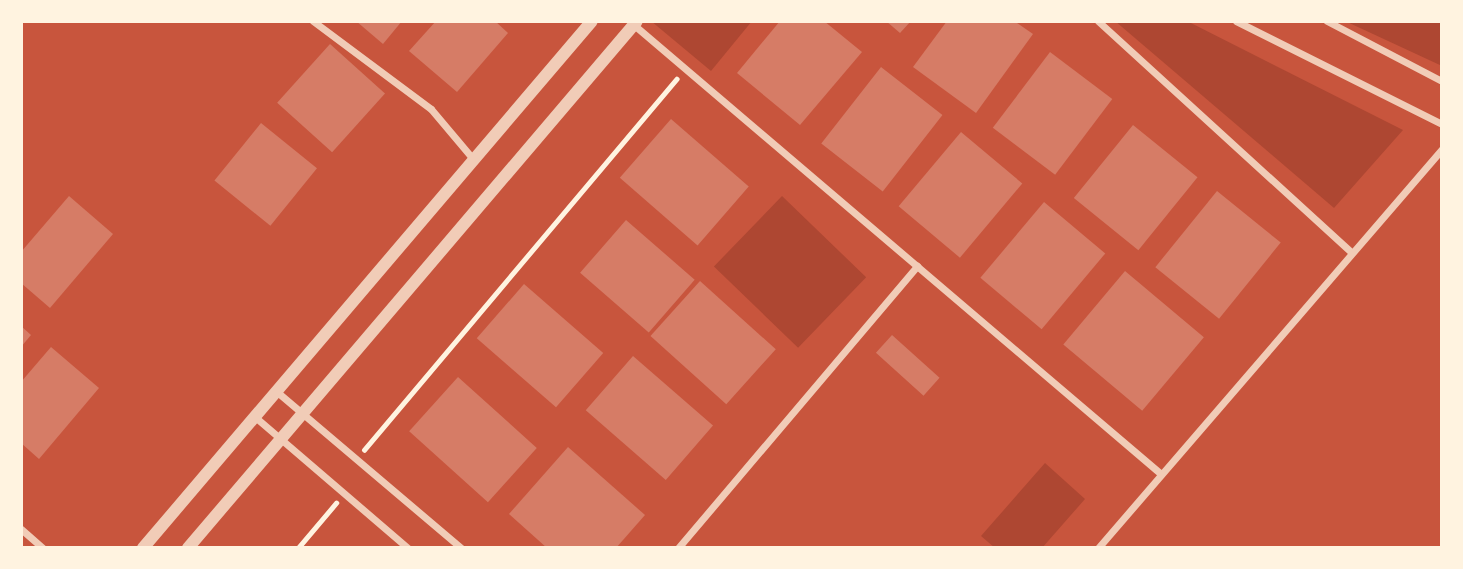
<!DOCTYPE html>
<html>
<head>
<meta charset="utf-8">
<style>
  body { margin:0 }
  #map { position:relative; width:1463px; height:569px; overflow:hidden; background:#c8553d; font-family:Spectral,serif }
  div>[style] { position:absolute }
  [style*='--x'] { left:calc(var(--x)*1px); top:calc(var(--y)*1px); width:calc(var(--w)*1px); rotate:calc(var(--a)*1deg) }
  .green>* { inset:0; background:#ae4732; transform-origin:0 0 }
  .building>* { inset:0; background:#d67c66; transform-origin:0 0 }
  .path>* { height:4.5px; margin:-2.25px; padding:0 2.25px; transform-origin:2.25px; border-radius:2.25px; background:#fff3e0 }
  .minor>* { height:7px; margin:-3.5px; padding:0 3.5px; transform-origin:3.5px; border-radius:3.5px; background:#f1ccb7 }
  .tertiary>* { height:12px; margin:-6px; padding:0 6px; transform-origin:6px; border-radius:6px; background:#f1ccb7 }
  span { translate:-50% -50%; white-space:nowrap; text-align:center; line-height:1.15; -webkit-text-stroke:5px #fff3e0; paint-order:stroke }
  .frame { position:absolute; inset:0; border:23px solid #fff3e0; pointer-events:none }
</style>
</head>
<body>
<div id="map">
  <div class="green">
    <div style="clip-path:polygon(651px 21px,752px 21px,711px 71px)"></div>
    <div style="clip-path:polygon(1115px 21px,1187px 21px,1403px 130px,1334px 208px)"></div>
    <div style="clip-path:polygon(1345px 21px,1442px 21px,1442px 66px)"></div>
    <div style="left:782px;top:196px;width:117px;height:98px;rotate:44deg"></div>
    <div style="clip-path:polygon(1045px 463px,1085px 499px,1042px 548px,995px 548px,981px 536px)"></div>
  </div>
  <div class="building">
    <div style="clip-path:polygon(356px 21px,402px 21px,383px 44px)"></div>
    <div style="clip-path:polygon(436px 21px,495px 21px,508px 33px,457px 92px,409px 51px)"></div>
    <div style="clip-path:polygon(780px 21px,824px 21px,862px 52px,800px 125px,737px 73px)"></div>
    <div style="clip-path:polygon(886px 21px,911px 21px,900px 33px)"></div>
    <div style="clip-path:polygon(947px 21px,1014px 21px,1033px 34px,976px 113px,913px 67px)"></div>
    <div style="left:330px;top:44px;width:74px;height:79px;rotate:42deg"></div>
    <div style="left:1050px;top:52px;width:78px;height:95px;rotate:37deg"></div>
    <div style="left:881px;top:67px;width:78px;height:97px;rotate:38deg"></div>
    <div style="left:671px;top:119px;width:103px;height:78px;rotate:41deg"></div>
    <div style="left:261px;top:123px;width:72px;height:74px;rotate:39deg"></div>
    <div style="left:1133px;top:125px;width:83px;height:94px;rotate:39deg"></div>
    <div style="left:961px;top:132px;width:80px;height:97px;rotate:40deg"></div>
    <div style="left:1217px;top:191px;width:82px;height:98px;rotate:39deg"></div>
    <div style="clip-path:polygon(69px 196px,113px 234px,50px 308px,21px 283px,21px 252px)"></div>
    <div style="left:1044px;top:202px;width:80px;height:99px;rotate:40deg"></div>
    <div style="left:626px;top:220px;width:91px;height:70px;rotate:41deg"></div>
    <div style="left:1125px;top:271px;width:103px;height:96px;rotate:40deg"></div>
    <div style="left:700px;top:281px;width:102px;height:74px;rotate:42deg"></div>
    <div style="left:524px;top:284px;width:105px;height:72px;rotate:41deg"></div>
    <div style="clip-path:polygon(21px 326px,31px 335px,21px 347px)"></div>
    <div style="left:892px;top:335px;width:64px;height:24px;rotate:42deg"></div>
    <div style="clip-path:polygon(51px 347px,99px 388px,39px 459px,21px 443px,21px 382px)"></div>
    <div style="left:633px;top:356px;width:106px;height:72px;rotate:41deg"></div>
    <div style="left:458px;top:377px;width:106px;height:73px;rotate:42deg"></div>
    <div style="clip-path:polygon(568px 447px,645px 515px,616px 548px,547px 548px,509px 514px)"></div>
  </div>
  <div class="path">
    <div style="--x:364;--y:450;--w:485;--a:-49.9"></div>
    <div style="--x:298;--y:548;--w:59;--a:-49.8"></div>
  </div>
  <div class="minor">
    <div style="--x:313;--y:21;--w:147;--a:36.7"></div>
    <div style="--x:431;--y:109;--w:67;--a:49.9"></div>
    <div style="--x:1098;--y:21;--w:341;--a:42.4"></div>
    <div style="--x:1236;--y:21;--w:230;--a:26.6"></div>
    <div style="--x:1327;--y:21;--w:130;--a:27.6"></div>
    <div style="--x:634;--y:25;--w:692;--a:40.43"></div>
    <div style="--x:276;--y:391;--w:243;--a:40.3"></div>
    <div style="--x:255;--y:417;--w:201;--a:40.6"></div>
    <div style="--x:21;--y:529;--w:29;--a:41"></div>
    <div style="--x:678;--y:548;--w:370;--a:-49.7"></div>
    <div style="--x:1098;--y:548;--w:527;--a:-49.23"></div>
  </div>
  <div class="tertiary">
    <div style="--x:143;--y:548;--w:692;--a:-49.57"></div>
    <div style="--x:188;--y:548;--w:692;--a:-49.57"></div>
  </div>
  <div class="frame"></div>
</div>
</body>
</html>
